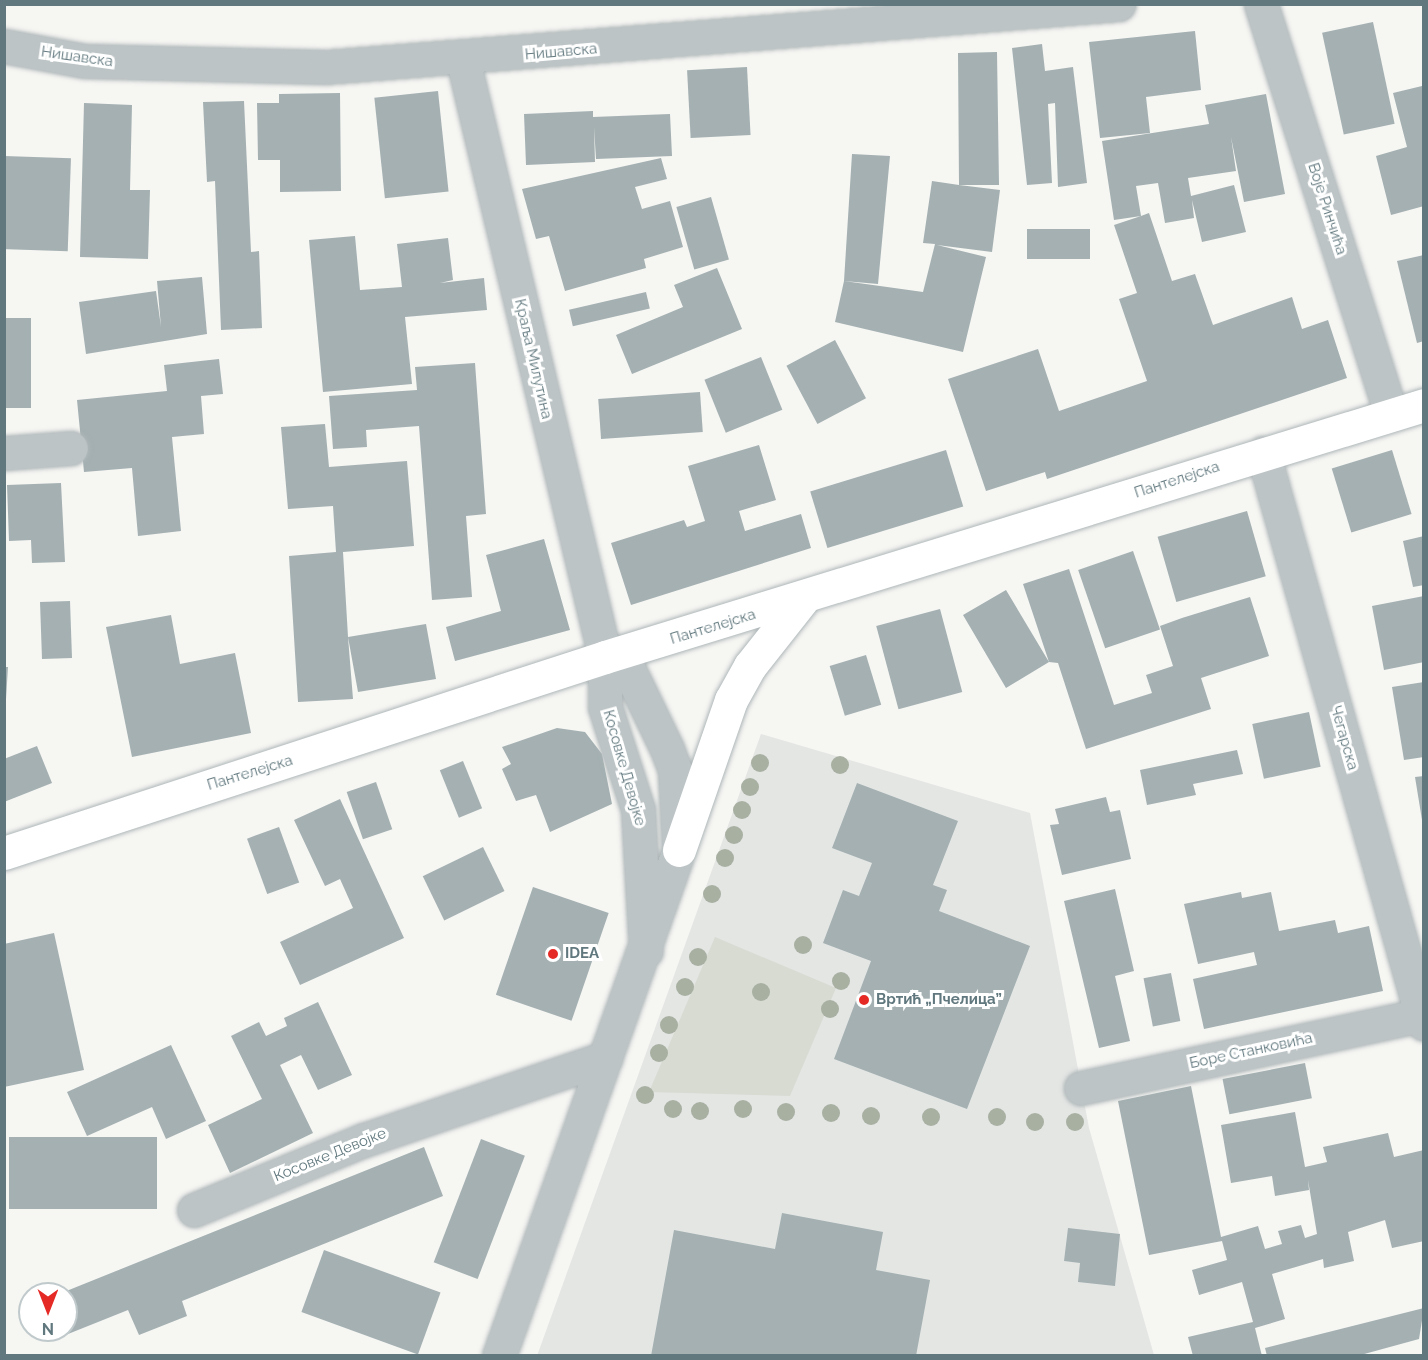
<!DOCTYPE html>
<html>
<head>
<meta charset="utf-8">
<style>
  body { margin:0 }
  #map { position:relative; width:1428px; height:1360px; overflow:hidden; background:#f6f6f3; font-family:Raleway,sans-serif }
  div>[style] { position:absolute }
  [style*='--x'] { left:calc(var(--x)*1px); top:calc(var(--y)*1px); width:calc(var(--w)*1px); rotate:calc(var(--a)*1deg) }
  .built>* { inset:0; background:#e4e6e4 }
  .green>* { inset:0; background:#d7dbd2 }
  .building>* { inset:0; background:#a4b0b2; transform-origin:0 0 }
  .roads { filter:drop-shadow(0 0 2px #aeb6b8) drop-shadow(0 0 2px #aeb6b8) }
  .minor>* { height:33px; margin:-16.5px; padding:0 16.5px; transform-origin:16.5px; border-radius:16.5px; background:#bdc4c6 }
  .major>* { height:33px; margin:-16.5px; padding:0 16.5px; transform-origin:16.5px; border-radius:16.5px; background:#fff }
  .trees>* { width:18px; height:18px; margin:-9px; border-radius:50%; background:#a8b0a2 }
  .dots>* { width:16px; height:16px; translate:-50% -50%; box-sizing:border-box; border:3px solid #fff; border-radius:50% }
  span { translate:-50% -50%; white-space:nowrap; text-align:center; line-height:1.15; -webkit-text-stroke:6px #fff; paint-order:stroke }
  .street-label { font-size:15px; color:#61787e }
  .poi-label { font-size:15px; color:#61787e; font-weight:700 }
  .left { translate:0 -50%; text-align:left }
  .frame { position:absolute; inset:0; border:6px solid #61787e; pointer-events:none }
  .north { position:absolute; left:18px; top:1282px; width:60px; height:60px; box-sizing:border-box; background:#fff; border:2px solid #c0c9cb; border-radius:50%; rotate:180deg; font-size:16px; font-weight:700; line-height:24px; text-align:center; color:#61787e }
  .north::after { content:''; display:block; margin:auto; width:21px; height:27px; background:#e52925; clip-path:polygon(50% 0,100% 100%,50% 72%,0 100%) }
</style>
</head>
<body>
<div id="map">
  <div class="built">
    <div style="clip-path:polygon(761px 734px,1030px 813px,1089px 1128px,1154px 1355px,537px 1356px)"></div>
  </div>
  <div class="green">
    <div style="clip-path:polygon(715px 937px,836px 988px,790px 1096px,649px 1092px)"></div>
  </div>
  <div class="building">
    <div style="left:1373px;top:22px;width:104px;height:52px;rotate:78deg"></div>
    <div style="clip-path:polygon(1195px 31px,1201px 90px,1146px 97px,1150px 133px,1100px 138px,1089px 42px)"></div>
    <div style="clip-path:polygon(1042px 44px,1045px 71px,1073px 67px,1087px 183px,1058px 187px,1055px 103px,1048px 104px,1052px 183px,1027px 185px,1012px 48px)"></div>
    <div style="clip-path:polygon(997px 52px,999px 185px,959px 185px,1000px 190px,992px 252px,937px 245px,986px 257px,963px 352px,835px 322px,844px 281px,852px 154px,890px 156px,878px 284px,844px 281px,923px 292px,935px 244px,923px 243px,932px 181px,959px 185px,958px 53px)"></div>
    <div style="left:747px;top:67px;width:68px;height:60px;rotate:87deg"></div>
    <div style="clip-path:polygon(1422px 86px,1424px 206px,1391px 215px,1376px 156px,1407px 147px,1393px 93px)"></div>
    <div style="left:438px;top:91px;width:101px;height:64px;rotate:84deg"></div>
    <div style="clip-path:polygon(340px 93px,341px 191px,280px 192px,280px 160px,258px 160px,257px 103px,279px 103px,279px 94px)"></div>
    <div style="clip-path:polygon(1266px 94px,1285px 194px,1244px 202px,1231px 137px,1236px 171px,1188px 178px,1191px 196px,1234px 185px,1246px 232px,1202px 242px,1192px 200px,1194px 218px,1165px 223px,1158px 183px,1136px 186px,1141px 216px,1149px 213px,1172px 281px,1195px 274px,1213px 325px,1292px 297px,1302px 329px,1328px 320px,1347px 378px,1047px 479px,1045px 472px,986px 491px,948px 379px,1038px 349px,1059px 411px,1147px 381px,1119px 299px,1137px 293px,1114px 225px,1141px 216px,1114px 220px,1102px 141px,1209px 124px,1205px 105px)"></div>
    <div style="clip-path:polygon(244px 101px,251px 252px,259px 251px,262px 328px,221px 330px,215px 181px,207px 182px,203px 102px)"></div>
    <div style="clip-path:polygon(84px 103px,132px 105px,130px 190px,150px 190px,148px 259px,80px 257px)"></div>
    <div style="clip-path:polygon(593px 111px,593px 117px,670px 114px,672px 156px,596px 159px,594px 127px,595px 162px,526px 165px,524px 114px)"></div>
    <div style="left:4px;top:156px;width:67px;height:93px;rotate:2deg"></div>
    <div style="clip-path:polygon(661px 158px,667px 179px,635px 187px,642px 209px,670px 201px,683px 247px,644px 259px,646px 268px,565px 291px,549px 236px,536px 239px,522px 189px)"></div>
    <div style="left:711px;top:197px;width:65px;height:36px;rotate:74deg"></div>
    <div style="left:1090px;top:229px;width:30px;height:63px;rotate:90deg"></div>
    <div style="clip-path:polygon(355px 236px,360px 290px,402px 287px,397px 244px,448px 238px,453px 280px,440px 283px,484px 278px,487px 310px,405px 317px,412px 384px,323px 392px,309px 240px)"></div>
    <div style="clip-path:polygon(1424px 255px,1424px 341px,1417px 343px,1397px 261px)"></div>
    <div style="clip-path:polygon(717px 268px,742px 329px,632px 374px,616px 335px,683px 307px,674px 285px)"></div>
    <div style="clip-path:polygon(202px 277px,207px 334px,86px 354px,79px 302px,156px 291px,161px 327px,157px 281px)"></div>
    <div style="left:646px;top:292px;width:17px;height:79px;rotate:77deg"></div>
    <div style="left:4px;top:318px;width:27px;height:90px"></div>
    <div style="left:835px;top:340px;width:66px;height:55px;rotate:62deg"></div>
    <div style="left:761px;top:357px;width:57px;height:61px;rotate:68deg"></div>
    <div style="clip-path:polygon(219px 359px,223px 394px,201px 396px,204px 434px,172px 437px,181px 531px,138px 536px,132px 468px,84px 472px,77px 400px,167px 391px,164px 365px)"></div>
    <div style="clip-path:polygon(475px 363px,486px 514px,466px 516px,472px 597px,432px 600px,419px 426px,366px 430px,367px 447px,333px 449px,329px 396px,417px 390px,415px 367px)"></div>
    <div style="left:700px;top:392px;width:40px;height:102px;rotate:86deg"></div>
    <div style="clip-path:polygon(325px 424px,329px 467px,407px 461px,414px 546px,343px 552px,348px 637px,426px 624px,436px 679px,358px 692px,348px 637px,353px 699px,298px 702px,289px 556px,336px 552px,333px 506px,288px 509px,281px 427px)"></div>
    <div style="clip-path:polygon(759px 445px,776px 500px,739px 511px,745px 531px,801px 514px,811px 548px,631px 605px,611px 543px,684px 520px,687px 527px,705px 521px,688px 466px)"></div>
    <div style="left:946px;top:450px;width:59px;height:142px;rotate:73deg"></div>
    <div style="left:1392px;top:450px;width:67px;height:63px;rotate:73deg"></div>
    <div style="clip-path:polygon(61px 483px,65px 562px,32px 563px,31px 540px,9px 541px,7px 485px)"></div>
    <div style="left:1247px;top:511px;width:68px;height:93px;rotate:74deg"></div>
    <div style="clip-path:polygon(1424px 536px,1424px 585px,1413px 587px,1403px 541px)"></div>
    <div style="clip-path:polygon(544px 539px,570px 630px,455px 661px,446px 627px,501px 611px,486px 555px)"></div>
    <div style="left:1133px;top:551px;width:83px;height:58px;rotate:71deg"></div>
    <div style="clip-path:polygon(1069px 569px,1114px 705px,1152px 693px,1146px 675px,1173px 666px,1160px 626px,1182px 618px,1250px 597px,1269px 656px,1201px 678px,1211px 709px,1086px 749px,1058px 663px,1049px 662px,1006px 688px,963px 615px,1006px 590px,1049px 662px,1023px 584px)"></div>
    <div style="clip-path:polygon(1424px 596px,1424px 662px,1384px 670px,1372px 606px)"></div>
    <div style="left:70px;top:601px;width:57px;height:30px;rotate:88deg"></div>
    <div style="left:940px;top:609px;width:86px;height:66px;rotate:75deg"></div>
    <div style="clip-path:polygon(171px 615px,180px 664px,235px 653px,251px 733px,132px 757px,106px 627px)"></div>
    <div style="left:866px;top:655px;width:52px;height:38px;rotate:73deg"></div>
    <div style="clip-path:polygon(4px 667px,8px 667px,6px 699px,4px 699px)"></div>
    <div style="clip-path:polygon(1424px 682px,1424px 757px,1404px 760px,1392px 687px)"></div>
    <div style="left:1309px;top:712px;width:56px;height:58px;rotate:78deg"></div>
    <div style="clip-path:polygon(557px 728px,585px 732px,602px 754px,612px 804px,550px 832px,536px 795px,516px 801px,502px 769px,511px 764px,502px 747px)"></div>
    <div style="clip-path:polygon(37px 746px,52px 783px,4px 802px,4px 759px)"></div>
    <div style="clip-path:polygon(1237px 750px,1243px 774px,1193px 784px,1196px 795px,1147px 805px,1140px 770px)"></div>
    <div style="left:463px;top:761px;width:51px;height:25px;rotate:68deg"></div>
    <div style="clip-path:polygon(1424px 776px,1424px 820px,1422px 820px,1415px 777px)"></div>
    <div style="left:376px;top:782px;width:50px;height:31px;rotate:71deg"></div>
    <div style="clip-path:polygon(857px 783px,958px 821px,933px 885px,947px 890px,939px 911px,1030px 946px,967px 1109px,834px 1059px,871px 961px,823px 943px,843px 890px,859px 896px,872px 863px,832px 848px)"></div>
    <div style="clip-path:polygon(1106px 797px,1110px 812px,1120px 810px,1131px 859px,1062px 875px,1050px 825px,1059px 824px,1055px 809px)"></div>
    <div style="clip-path:polygon(340px 799px,404px 938px,300px 985px,280px 942px,353px 908px,340px 879px,325px 886px,294px 820px)"></div>
    <div style="left:279px;top:827px;width:59px;height:34px;rotate:70deg"></div>
    <div style="left:483px;top:847px;width:49px;height:67px;rotate:64deg"></div>
    <div style="left:533px;top:887px;width:80px;height:114px;rotate:19deg"></div>
    <div style="clip-path:polygon(1115px 889px,1134px 971px,1115px 976px,1130px 1041px,1099px 1048px,1064px 901px)"></div>
    <div style="clip-path:polygon(1241px 892px,1242px 898px,1271px 892px,1279px 931px,1335px 920px,1338px 933px,1369px 926px,1383px 991px,1204px 1029px,1193px 979px,1257px 965px,1254px 952px,1198px 964px,1184px 904px)"></div>
    <div style="clip-path:polygon(54px 933px,84px 1070px,4px 1087px,4px 944px)"></div>
    <div style="left:1171px;top:973px;width:49px;height:28px;rotate:79deg"></div>
    <div style="clip-path:polygon(318px 1002px,352px 1075px,318px 1090px,301px 1055px,280px 1065px,313px 1133px,230px 1173px,208px 1125px,262px 1099px,231px 1036px,259px 1022px,266px 1036px,287px 1026px,284px 1018px)"></div>
    <div style="clip-path:polygon(171px 1045px,206px 1121px,166px 1139px,152px 1107px,87px 1136px,67px 1092px)"></div>
    <div style="left:1305px;top:1063px;width:36px;height:84px;rotate:79deg"></div>
    <div style="clip-path:polygon(1191px 1086px,1221px 1237px,1258px 1226px,1265px 1249px,1282px 1244px,1278px 1231px,1301px 1225px,1305px 1238px,1317px 1234px,1308px 1180px,1309px 1190px,1275px 1196px,1272px 1176px,1231px 1183px,1221px 1125px,1295px 1112px,1305px 1167px,1327px 1162px,1323px 1147px,1388px 1133px,1394px 1157px,1424px 1150px,1424px 1241px,1392px 1248px,1385px 1220px,1348px 1232px,1354px 1261px,1324px 1268px,1323px 1259px,1272px 1274px,1285px 1319px,1255px 1328px,1262px 1356px,1193px 1356px,1188px 1337px,1253px 1322px,1242px 1282px,1199px 1295px,1192px 1270px,1227px 1260px,1222px 1241px,1149px 1255px,1118px 1101px)"></div>
    <div style="left:9px;top:1137px;width:148px;height:72px"></div>
    <div style="left:481px;top:1139px;width:47px;height:132px;rotate:21deg"></div>
    <div style="clip-path:polygon(424px 1147px,443px 1196px,182px 1301px,187px 1316px,139px 1335px,128px 1310px,63px 1336px,66px 1294px,59px 1294px)"></div>
    <div style="clip-path:polygon(782px 1213px,883px 1232px,876px 1270px,930px 1280px,916px 1356px,651px 1356px,674px 1230px,775px 1249px)"></div>
    <div style="clip-path:polygon(1068px 1228px,1120px 1234px,1115px 1286px,1078px 1282px,1080px 1263px,1064px 1261px)"></div>
    <div style="left:324px;top:1250px;width:124px;height:66px;rotate:20deg"></div>
    <div style="clip-path:polygon(1424px 1308px,1419px 1339px,1357px 1356px,1267px 1356px,1265px 1348px)"></div>
  </div>
  <div class="roads">
    <div class="minor">
      <div style="--x:1261;--y:4;--w:429;--a:72.4"></div>
      <div style="--x:4;--y:46;--w:82;--a:10.5"></div>
      <div style="--x:85;--y:61;--w:241;--a:1.4"></div>
      <div style="--x:326;--y:67;--w:795;--a:-4.54"></div>
      <div style="--x:463;--y:60;--w:614;--a:76.62"></div>
      <div style="--x:605;--y:657;--w:50;--a:90"></div>
      <div style="--x:605;--y:707;--w:108;--a:72.2"></div>
      <div style="--x:638;--y:810;--w:141;--a:86.8"></div>
      <div style="--x:4;--y:453;--w:67;--a:-4.3"></div>
      <div style="--x:1263;--y:453;--w:593;--a:74.25"></div>
      <div style="--x:1081;--y:1088;--w:348;--a:-12.1"></div>
      <div style="--x:194;--y:1210;--w:184;--a:-22.4"></div>
      <div style="--x:364;--y:1140;--w:255;--a:-18.8"></div>
      <div style="--x:499;--y:1356;--w:537;--a:-70.42"></div>
      <div style="--x:679;--y:850;--w:80;--a:-92.9"></div>
      <div style="--x:675;--y:770;--w:22;--a:-111"></div>
      <div style="--x:667;--y:749;--w:90;--a:-115.7"></div>
      <div style="--x:628;--y:668;--w:25;--a:-154"></div>
    </div>
    <div class="major">
      <div style="--x:679;--y:850;--w:159;--a:-70.9"></div>
      <div style="--x:731;--y:700;--w:39;--a:-61"></div>
      <div style="--x:750;--y:666;--w:85;--a:-51.7"></div>
      <div style="--x:4;--y:853;--w:632;--a:-18.06"></div>
      <div style="--x:605;--y:657;--w:857;--a:-17.1"></div>
    </div>
  </div>
  <div class="trees">
    <div style="left:760px;top:763px"></div>
    <div style="left:840px;top:765px"></div>
    <div style="left:750px;top:787px"></div>
    <div style="left:742px;top:810px"></div>
    <div style="left:734px;top:835px"></div>
    <div style="left:725px;top:858px"></div>
    <div style="left:712px;top:894px"></div>
    <div style="left:803px;top:945px"></div>
    <div style="left:698px;top:957px"></div>
    <div style="left:841px;top:981px"></div>
    <div style="left:685px;top:987px"></div>
    <div style="left:761px;top:992px"></div>
    <div style="left:830px;top:1009px"></div>
    <div style="left:669px;top:1025px"></div>
    <div style="left:659px;top:1053px"></div>
    <div style="left:645px;top:1095px"></div>
    <div style="left:673px;top:1109px"></div>
    <div style="left:743px;top:1109px"></div>
    <div style="left:700px;top:1111px"></div>
    <div style="left:786px;top:1112px"></div>
    <div style="left:831px;top:1113px"></div>
    <div style="left:871px;top:1116px"></div>
    <div style="left:931px;top:1117px"></div>
    <div style="left:997px;top:1117px"></div>
    <div style="left:1035px;top:1122px"></div>
    <div style="left:1075px;top:1122px"></div>
  </div>
  <div class="dots">
    <div style="left:553px;top:954px;background:#e52925"></div>
    <div style="left:864px;top:1000px;background:#e52925"></div>
  </div>
  <div class="street-label">
    <span style="left:561px;top:52px;rotate:-5deg">Нишавска</span>
    <span style="left:77px;top:57px;rotate:8deg">Нишавска</span>
    <span style="left:1327px;top:209px;rotate:72deg">Воје Ринчића</span>
    <span style="left:533px;top:359px;rotate:77deg">Краља Милутина</span>
    <span style="left:1177px;top:480px;rotate:-18deg">Пантелејска</span>
    <span style="left:713px;top:627px;rotate:-17deg">Пантелејска</span>
    <span style="left:1344px;top:738px;rotate:74deg">Чегарска</span>
    <span style="left:624px;top:768px;rotate:74deg">Косовке Девојке</span>
    <span style="left:250px;top:773px;rotate:-17deg">Пантелејска</span>
    <span style="left:1251px;top:1051px;rotate:-12deg">Боре Станковића</span>
    <span style="left:330px;top:1155px;rotate:-22deg">Косовке Девојке</span>
  </div>
  <div class="poi-label">
    <span class="left" style="left:565px;top:954px">IDEA</span>
    <span class="left" style="left:876px;top:1000px">Вртић „Пчелица”</span>
  </div>
  <div class="frame"></div>
  <div class="north">N</div>
</div>
</body>
</html>
